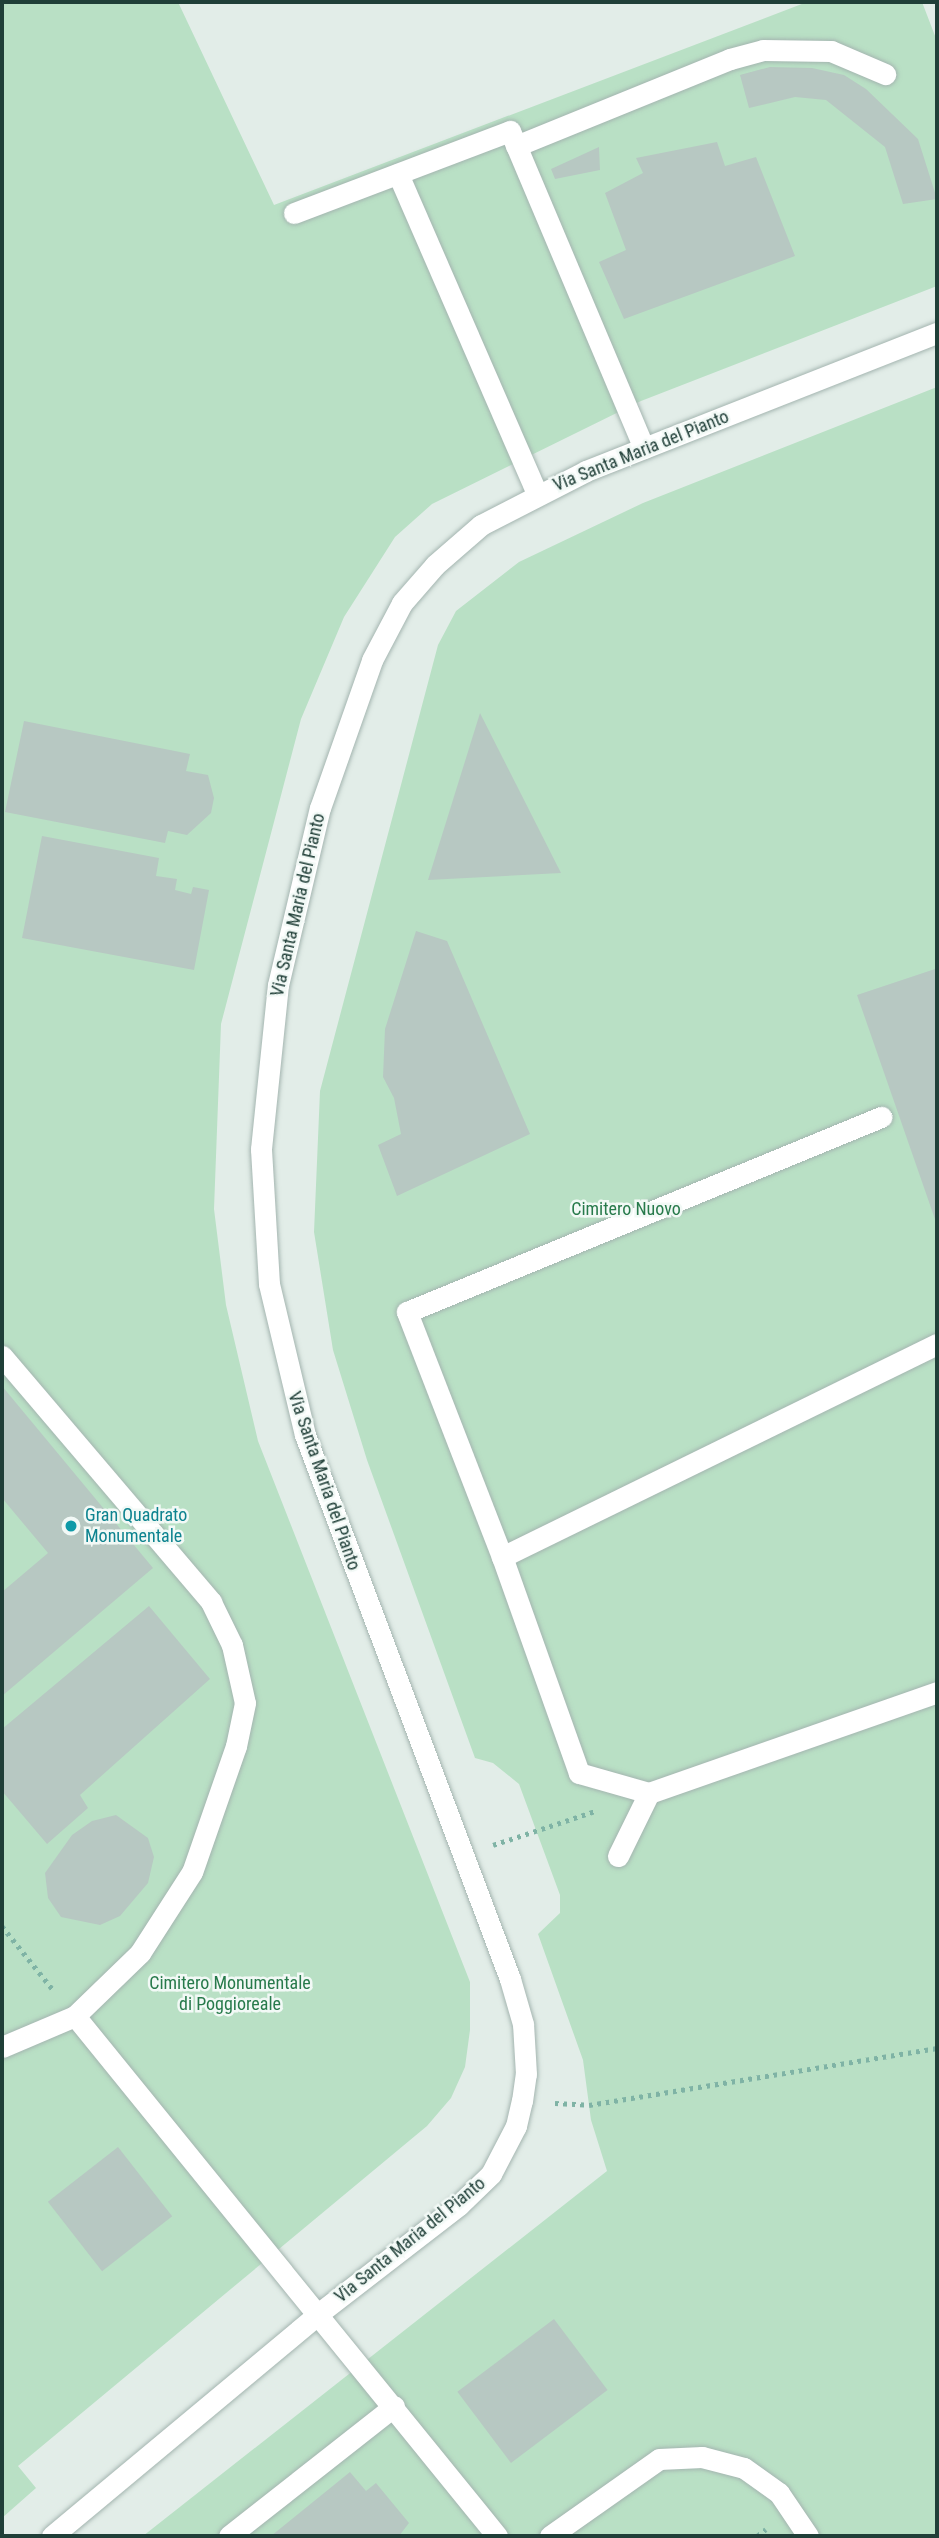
<!DOCTYPE html>
<html>
<head>
<meta charset="utf-8">
<style>
  body { margin:0 }
  #map { position:relative; width:939px; height:2538px; overflow:hidden; background:#e2ede8; font-family:"Roboto Condensed",sans-serif }
  div>[style] { position:absolute }
  [style*='--x'] { left:calc(var(--x)*1px); top:calc(var(--y)*1px); width:calc(var(--w)*1px); rotate:calc(var(--a)*1deg) }
  .green>* { inset:0; background:#b9e0c5 }
  .building>* { inset:0; background:#b7c8c2; transform-origin:0 0 }
  .path>* { height:4.5px; margin-top:-2.25px; transform-origin:0; background:repeating-linear-gradient(90deg,#7fb3a5 0 3.5px,transparent 0 8.5px) }
  .roads { filter:drop-shadow(0 0 2px #a4b5b0) drop-shadow(0 0 2px #a4b5b0) }
  .minor>* { height:21px; margin:-10.5px; padding:0 10.5px; transform-origin:10.5px; border-radius:10.5px; background:#fff }
  .dots>* { width:19px; height:19px; translate:-50% -50%; box-sizing:border-box; border:4px solid #f2f9f6; border-radius:50% }
  span { translate:-50% -50%; white-space:nowrap; text-align:center; line-height:1.15; -webkit-text-stroke:5px #f2f9f6; paint-order:stroke }
  .street-label { font-size:18px; color:#203f38 }
  .park-label { font-size:18px; color:#277a4b }
  .culture-label { font-size:18px; color:#0d838f }
  .left { translate:0 -50%; text-align:left }
  .frame { position:absolute; inset:0; border:4px solid #203f38; pointer-events:none }
</style>
</head>
<body>
<div id="map">
  <div class="green">
    <div style="clip-path:polygon(2px 2px,178px 2px,274px 205px,807px 2px,922px 2px,937px 41px,937px 286px,641px 401px,432px 504px,395px 537px,344px 617px,301px 719px,221px 1024px,214px 1209px,226px 1305px,258px 1441px,470px 1982px,470px 2030px,465px 2067px,451px 2098px,427px 2126px,18px 2466px,36px 2488px,2px 2518px)"></div>
    <div style="clip-path:polygon(937px 387px,937px 2536px,143px 2536px,607px 2171px,591px 2120px,583px 2060px,538px 1934px,560px 1913px,560px 1895px,519px 1784px,493px 1763px,475px 1758px,367px 1460px,333px 1350px,314px 1232px,320px 1091px,438px 645px,456px 611px,519px 562px,643px 503px)"></div>
  </div>
  <div class="building">
    <div style="clip-path:polygon(770px 67px,812px 68px,844px 75px,866px 89px,918px 139px,937px 199px,903px 204px,885px 147px,826px 100px,795px 97px,749px 108px,740px 75px)"></div>
    <div style="clip-path:polygon(717px 142px,725px 166px,756px 157px,795px 256px,624px 319px,599px 262px,626px 250px,605px 193px,643px 173px,636px 158px)"></div>
    <div style="clip-path:polygon(599px 147px,600px 170px,555px 179px,551px 169px)"></div>
    <div style="clip-path:polygon(480px 713px,561px 873px,428px 880px)"></div>
    <div style="clip-path:polygon(24px 721px,190px 754px,186px 771px,208px 775px,214px 798px,211px 813px,187px 835px,168px 831px,165px 843px,5px 812px)"></div>
    <div style="clip-path:polygon(42px 836px,159px 858px,156px 876px,177px 879px,175px 890px,191px 894px,193px 887px,209px 890px,194px 970px,22px 938px)"></div>
    <div style="clip-path:polygon(416px 931px,447px 941px,530px 1134px,397px 1196px,378px 1145px,401px 1134px,394px 1098px,383px 1077px,385px 1029px)"></div>
    <div style="clip-path:polygon(935px 969px,937px 975px,937px 1225px,857px 995px)"></div>
    <div style="clip-path:polygon(2px 1386px,153px 1568px,2px 1696px,2px 1592px,48px 1553px,2px 1498px)"></div>
    <div style="clip-path:polygon(149px 1606px,210px 1679px,80px 1795px,88px 1808px,47px 1844px,2px 1791px,2px 1729px)"></div>
    <div style="clip-path:polygon(116px 1815px,148px 1838px,154px 1857px,148px 1883px,120px 1916px,100px 1925px,61px 1917px,48px 1898px,45px 1873px,72px 1835px,92px 1821px)"></div>
    <div style="left:118px;top:2147px;width:88px;height:89px;rotate:52deg"></div>
    <div style="left:554px;top:2319px;width:89px;height:121px;rotate:53deg"></div>
    <div style="clip-path:polygon(350px 2472px,366px 2491px,376px 2483px,409px 2523px,399px 2536px,271px 2536px)"></div>
  </div>
  <div class="path">
    <div style="--x:493;--y:1845;--w:108;--a:-18.4"></div>
    <div style="--x:2;--y:1926;--w:83;--a:51.3"></div>
    <div style="--x:555;--y:2103;--w:34;--a:3"></div>
    <div style="--x:589;--y:2105;--w:353;--a:-9.3"></div>
    <div style="--x:757;--y:2536;--w:11;--a:-38"></div>
  </div>
  <div class="roads">
    <div class="minor">
      <div style="--x:516;--y:146;--w:231;--a:-22.1"></div>
      <div style="--x:730;--y:59;--w:34;--a:-15"></div>
      <div style="--x:763;--y:50;--w:68;--a:0.8"></div>
      <div style="--x:831;--y:51;--w:59;--a:23.1"></div>
      <div style="--x:398;--y:174;--w:349;--a:66.5"></div>
      <div style="--x:294;--y:213;--w:231;--a:-20.8"></div>
      <div style="--x:510;--y:131;--w:344;--a:67.1"></div>
      <div style="--x:2;--y:1356;--w:323;--a:49.6"></div>
      <div style="--x:211;--y:1602;--w:48;--a:64"></div>
      <div style="--x:232;--y:1645;--w:59;--a:77.4"></div>
      <div style="--x:245;--y:1703;--w:44;--a:101.8"></div>
      <div style="--x:236;--y:1746;--w:133;--a:109.2"></div>
      <div style="--x:192;--y:1872;--w:96;--a:122.7"></div>
      <div style="--x:140;--y:1953;--w:91;--a:135.9"></div>
      <div style="--x:75;--y:2016;--w:79;--a:157"></div>
      <div style="--x:502;--y:1557;--w:263;--a:-111.2"></div>
      <div style="--x:407;--y:1312;--w:513;--a:-22.36"></div>
      <div style="--x:649;--y:1793;--w:73;--a:-164.1"></div>
      <div style="--x:579;--y:1773;--w:229;--a:-109.6"></div>
      <div style="--x:502;--y:1557;--w:484;--a:-26.1"></div>
      <div style="--x:618;--y:1856;--w:70;--a:-63.8"></div>
      <div style="--x:649;--y:1793;--w:305;--a:-19.3"></div>
      <div style="--x:75;--y:2016;--w:670;--a:50.94"></div>
      <div style="--x:52;--y:2536;--w:346;--a:-39.8"></div>
      <div style="--x:318;--y:2314;--w:178;--a:-37.7"></div>
      <div style="--x:459;--y:2205;--w:45;--a:-44.1"></div>
      <div style="--x:491;--y:2174;--w:54;--a:-62.5"></div>
      <div style="--x:516;--y:2126;--w:26;--a:-77"></div>
      <div style="--x:522;--y:2101;--w:27;--a:-82"></div>
      <div style="--x:526;--y:2074;--w:50;--a:-93.4"></div>
      <div style="--x:523;--y:2024;--w:47;--a:-106.1"></div>
      <div style="--x:510;--y:1979;--w:581;--a:-110.65"></div>
      <div style="--x:305;--y:1435;--w:155;--a:-103.4"></div>
      <div style="--x:269;--y:1284;--w:135;--a:-93.4"></div>
      <div style="--x:261;--y:1149;--w:165;--a:-84.1"></div>
      <div style="--x:278;--y:985;--w:182;--a:-76.7"></div>
      <div style="--x:320;--y:808;--w:157;--a:-70.6"></div>
      <div style="--x:372;--y:660;--w:64;--a:-62.2"></div>
      <div style="--x:402;--y:603;--w:50;--a:-49"></div>
      <div style="--x:435;--y:565;--w:61;--a:-41"></div>
      <div style="--x:481;--y:525;--w:118;--a:-27.2"></div>
      <div style="--x:586;--y:471;--w:377;--a:-21.5"></div>
      <div style="--x:229;--y:2536;--w:210;--a:-38.2"></div>
      <div style="--x:550;--y:2536;--w:133;--a:-35.2"></div>
      <div style="--x:659;--y:2459;--w:43;--a:-2.7"></div>
      <div style="--x:702;--y:2457;--w:43;--a:14.7"></div>
      <div style="--x:744;--y:2468;--w:43;--a:35.5"></div>
      <div style="--x:779;--y:2493;--w:52;--a:56"></div>
    </div>
  </div>
  <div class="dots">
    <div style="left:71px;top:1526px;background:#0f9aa8"></div>
  </div>
  <div class="street-label">
    <span style="left:641px;top:451px;rotate:-22deg">Via Santa Maria del Pianto</span>
    <span style="left:298px;top:905px;rotate:-77deg">Via Santa Maria del Pianto</span>
    <span style="left:324px;top:1481px;rotate:71deg">Via Santa Maria del Pianto</span>
    <span style="left:410px;top:2240px;rotate:-39deg">Via Santa Maria del Pianto</span>
  </div>
  <div class="park-label">
    <span style="left:626px;top:1209px">Cimitero Nuovo</span>
    <span style="left:230px;top:1994px">Cimitero Monumentale<br>di Poggioreale</span>
  </div>
  <div class="culture-label">
    <span class="left" style="left:85px;top:1526px">Gran Quadrato<br>Monumentale</span>
  </div>
  <div class="frame"></div>
</div>
</body>
</html>
